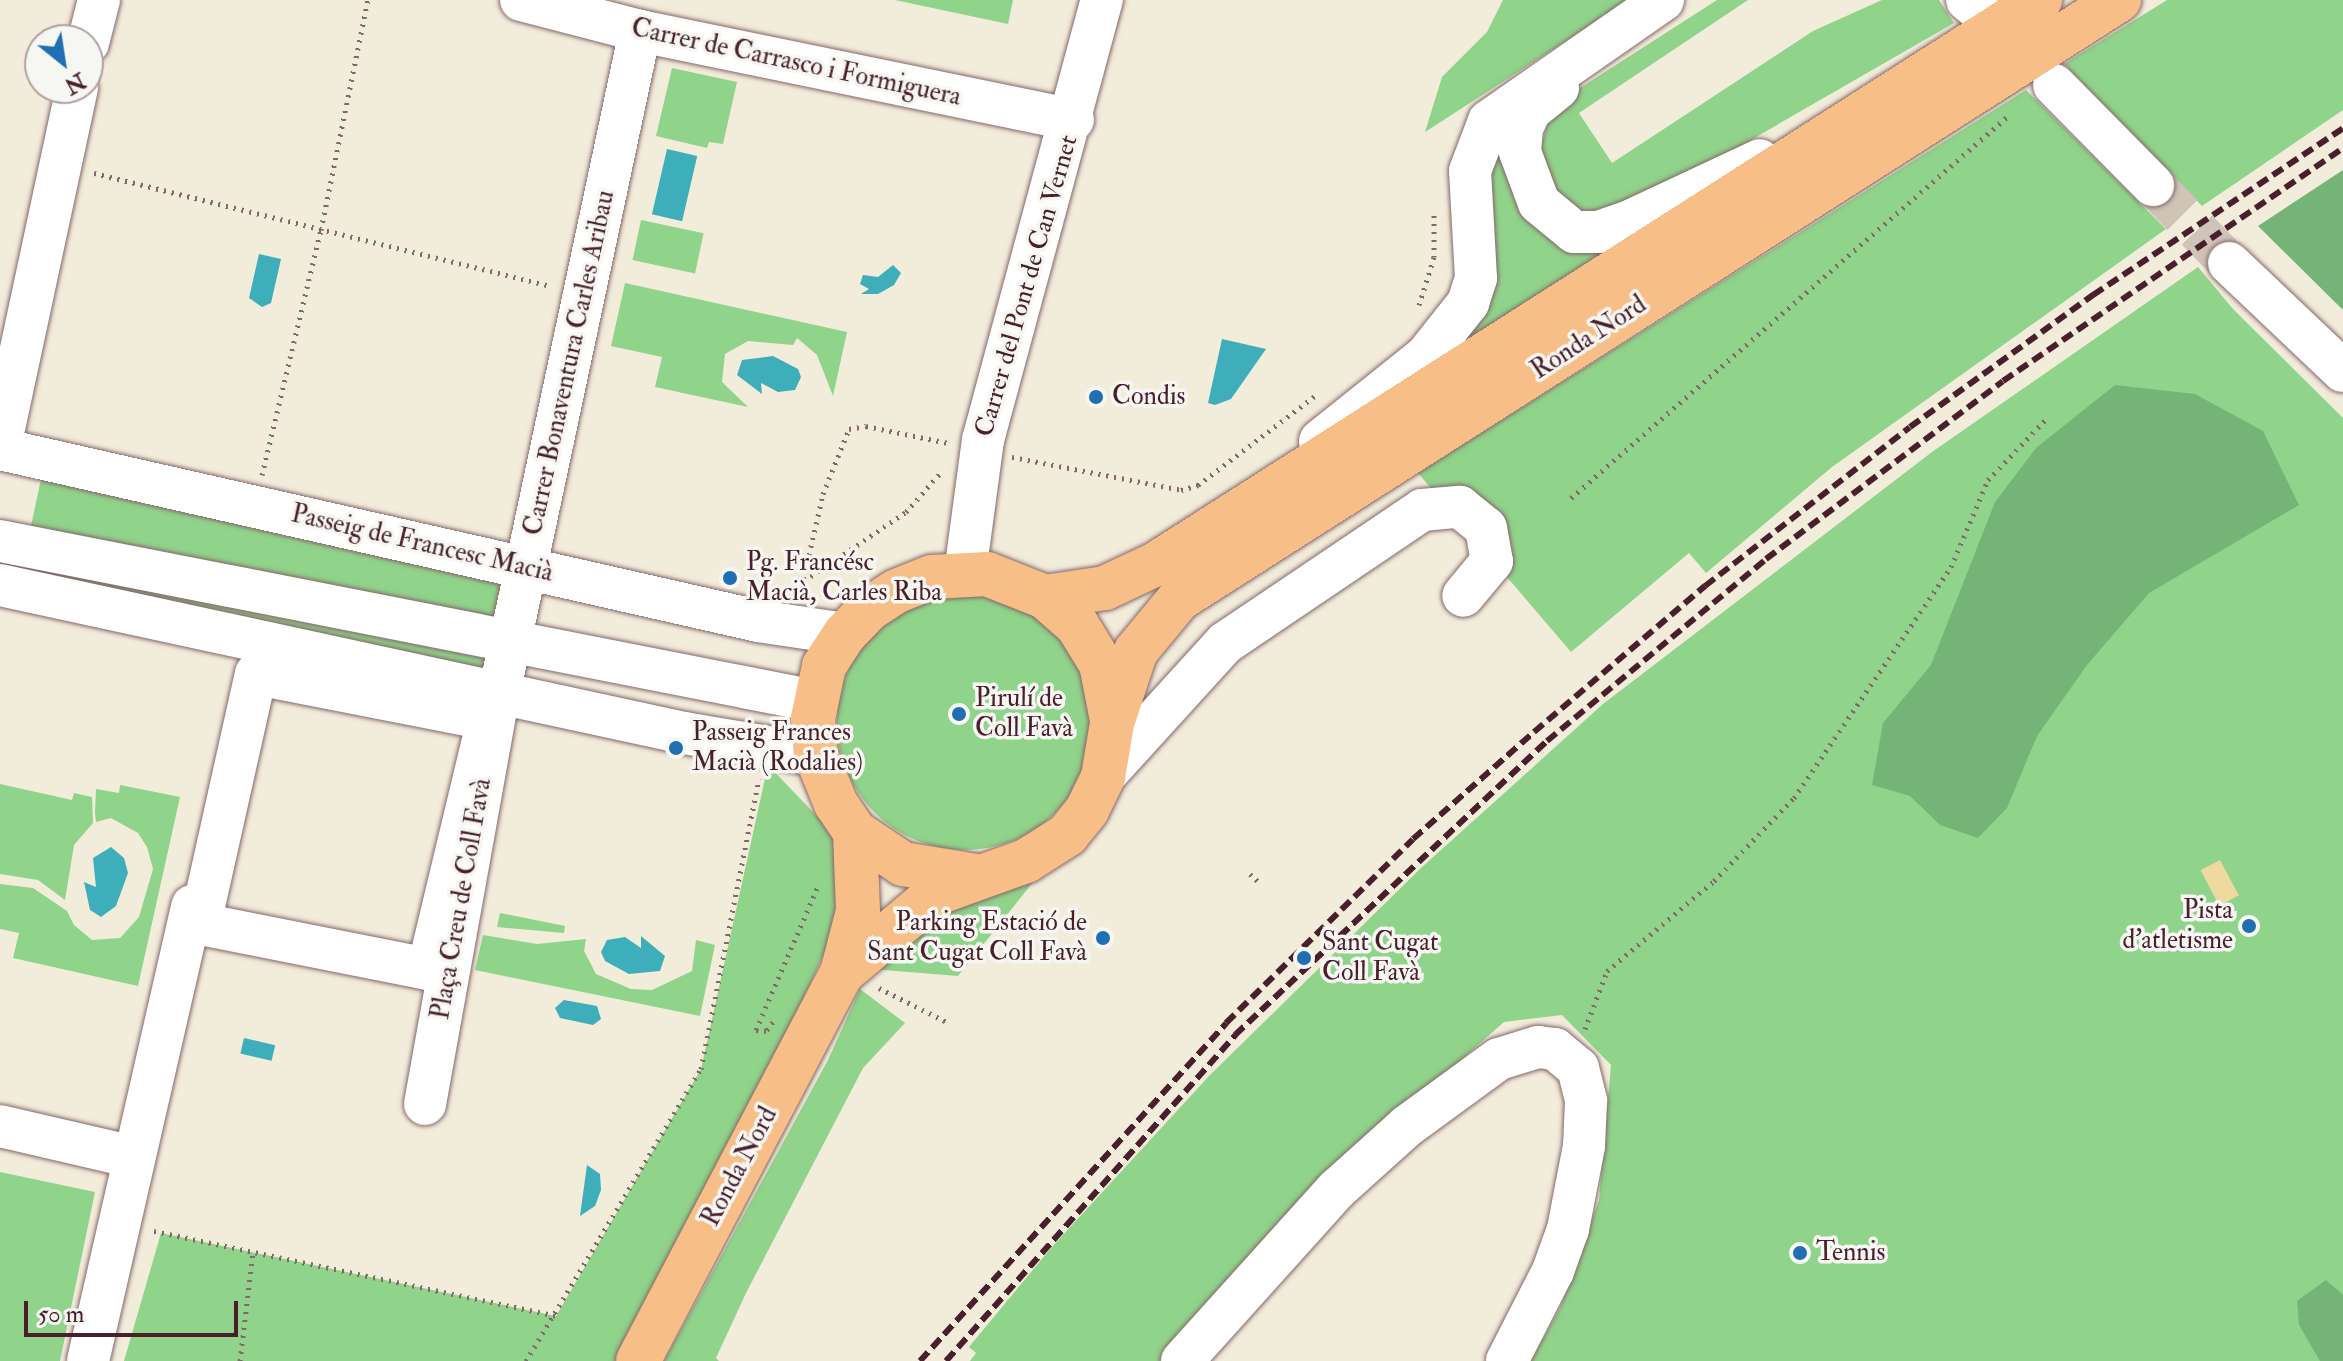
<!DOCTYPE html>
<html>
<head>
<meta charset="utf-8">
<style>
  body { margin:0 }
  #map { position:relative; width:2343px; height:1361px; overflow:hidden; background:#f2ecdb; font-family:"IM FELL Double Pica",serif }
  div>[style] { position:absolute }
  [style*='--x'] { left:calc(var(--x)*1px); top:calc(var(--y)*1px); width:calc(var(--w)*1px); rotate:calc(var(--a)*1deg) }
  .green>* { inset:0; background:#90d38b; transform-origin:0 0 }
  .round { border-radius:50% }
  .forest>* { inset:0; background:#74b577 }
  .sand>* { inset:0; background:#eeda9e; transform-origin:0 0 }
  .water>* { inset:0; background:#3eaeba; transform-origin:0 0 }
  .minor-tunnel>* { height:42px; margin-top:-21px; transform-origin:0; background:repeating-linear-gradient(90deg,#d0c3b8 0 42px,transparent 0 63px) }
  .path>* { height:5px; margin-top:-2.5px; transform-origin:0; background:repeating-linear-gradient(90deg,#856769 0 2px,transparent 0 8px) }
  .roads { filter:drop-shadow(0 0 2px #856769) drop-shadow(0 0 2px #856769) }
  .minor>* { height:42px; margin:-21px; padding:0 21px; transform-origin:21px; border-radius:21px; background:#fff }
  .major>* { height:44px; margin:-22px; padding:0 22px; transform-origin:22px; border-radius:22px; background:#f7be88 }
  .rail>* { height:6px; margin-top:-3px; transform-origin:0; background:repeating-linear-gradient(90deg,#4a1f2b 0 12px,transparent 0 18px) }
  .dots>* { width:22px; height:22px; translate:-50% -50%; box-sizing:border-box; border:4px solid #f6f6f2; border-radius:50% }
  span { translate:-50% -50%; white-space:nowrap; text-align:center; line-height:1.15; -webkit-text-stroke:7px #f6f6f2; paint-order:stroke }
  .street-label { font-size:26px; color:#4a1f2b }
  .poi-label { font-size:26px; color:#4a1f2b }
  .left { translate:0 -50%; text-align:left }
  .right { translate:-100% -50%; text-align:right }
  .north { position:absolute; left:24px; top:24px; width:80px; height:80px; box-sizing:border-box; background:#f6f6f2; border:2px solid #b1a0a2; border-radius:50%; rotate:150deg; font-size:22px; font-weight:700; line-height:32px; text-align:center; color:#4a1f2b }
  .north::after { content:''; display:block; margin:auto; width:28px; height:36px; background:#1f6fb2; clip-path:polygon(50% 0,100% 100%,50% 72%,0 100%) }
  .scale { position:absolute; left:24px; top:1301px; width:214px; height:36px; box-sizing:border-box; border:4px solid #4a1f2b; border-top:0; padding-left:10px; font-size:24px; line-height:28px; white-space:nowrap; color:#4a1f2b; -webkit-text-stroke:6px #f6f6f2; paint-order:stroke }
</style>
</head>
<body>
<div id="map">
  <div class="green">
    <div style="clip-path:polygon(895px 0,1013px 0,1008px 24px)"></div>
    <div style="clip-path:polygon(1503px 0,1629px 0,1425px 132px,1442px 77px,1487px 32px)"></div>
    <div style="clip-path:polygon(1717px 0,1748px 0,1579px 113px,1612px 163px,1813px 31px,1882px 0,1939px 0,1954px 23px,1624px 213px,1586px 214px,1558px 203px,1539px 154px,1552px 106px)"></div>
    <div style="clip-path:polygon(2167px 0,2343px 0,2343px 110px,2202px 206px,2064px 64px)"></div>
    <div style="clip-path:polygon(672px 68px,737px 82px,723px 144px,709px 142px,707px 148px,656px 136px)"></div>
    <div style="clip-path:polygon(2026px 90px,2166px 229px,1832px 467px,1706px 573px,1689px 553px,1571px 652px,1418px 473px)"></div>
    <div style="clip-path:polygon(1495px 138px,1523px 204px,1647px 224px,1443px 355px,1486px 194px)"></div>
    <div style="left:641px;top:220px;width:64px;height:41px;rotate:12deg"></div>
    <div style="clip-path:polygon(2198px 267px,2233px 309px,2343px 418px,2343px 1361px,1531px 1361px,1560px 1308px,1599px 1200px,1611px 1065px,1562px 1015px,1504px 1022px,1283px 1217px,1161px 1361px,970px 1361px,976px 1353px,969px 1347px,1051px 1248px,1209px 1076px,1421px 868px,1603px 704px,1932px 452px)"></div>
    <div style="clip-path:polygon(625px 283px,847px 332px,833px 396px,817px 355px,797px 338px,793px 345px,748px 341px,725px 354px,722px 382px,748px 407px,655px 387px,662px 357px,611px 346px)"></div>
    <div style="left:41px;top:479px;width:475px;height:95px;rotate:12deg"></div>
    <div class="round" style="left:837px;top:594px;width:256px;height:256px"></div>
    <div style="clip-path:polygon(768px 765px,833px 833px,847px 872px,836px 927px,638px 1361px,124px 1361px,161px 1233px,556px 1316px,701px 1069px)"></div>
    <div style="clip-path:polygon(0 784px,72px 800px,74px 793px,92px 797px,93px 823px,74px 845px,65px 900px,38px 880px,0 874px)"></div>
    <div style="clip-path:polygon(120px 785px,180px 797px,138px 986px,13px 958px,19px 933px,0 929px,0 884px,33px 888px,67px 911px,74px 925px,92px 940px,120px 938px,139px 917px,153px 869px,147px 847px,138px 833px,111px 818px,96px 822px,95px 813px,96px 789px,119px 793px)"></div>
    <div style="clip-path:polygon(1034px 881px,958px 976px,871px 969px,943px 915px,990px 891px)"></div>
    <div style="clip-path:polygon(500px 913px,565px 926px,564px 933px,497px 927px)"></div>
    <div style="clip-path:polygon(483px 935px,537px 944px,586px 939px,584px 951px,596px 974px,631px 989px,652px 990px,692px 971px,696px 940px,715px 945px,700px 1016px,475px 970px)"></div>
    <div style="clip-path:polygon(860px 989px,905px 1023px,863px 1068px,746px 1293px,716px 1358px,719px 1361px,664px 1361px,828px 1060px)"></div>
    <div style="clip-path:polygon(0 1172px,95px 1192px,60px 1361px,0 1361px)"></div>
  </div>
  <div class="forest">
    <div style="clip-path:polygon(2343px 170px,2343px 310px,2258px 226px)"></div>
    <div style="clip-path:polygon(2115px 385px,2195px 394px,2263px 431px,2299px 505px,2149px 593px,2087px 665px,2037px 736px,2007px 808px,1978px 838px,1940px 825px,1910px 796px,1872px 785px,1883px 723px,1931px 665px,1995px 502px,2036px 448px)"></div>
    <div style="clip-path:polygon(2326px 1280px,2343px 1295px,2343px 1361px,2320px 1361px,2299px 1325px,2297px 1301px)"></div>
  </div>
  <div class="sand">
    <div style="left:2220px;top:860px;width:40px;height:22px;rotate:62deg"></div>
  </div>
  <div class="water">
    <div style="left:667px;top:149px;width:31px;height:67px;rotate:13deg"></div>
    <div style="clip-path:polygon(259px 254px,281px 259px,271px 303px,262px 307px,249px 298px)"></div>
    <div style="clip-path:polygon(893px 265px,901px 273px,894px 285px,878px 294px,861px 294px,869px 289px,860px 284px,863px 275px,878px 277px)"></div>
    <div style="clip-path:polygon(1222px 339px,1266px 349px,1231px 399px,1215px 405px,1208px 403px)"></div>
    <div style="clip-path:polygon(773px 356px,798px 369px,801px 377px,795px 390px,778px 392px,761px 383px,762px 394px,737px 375px,742px 360px)"></div>
    <div style="clip-path:polygon(111px 847px,124px 858px,128px 873px,116px 906px,101px 917px,90px 910px,84px 882px,96px 887px,93px 858px)"></div>
    <div style="clip-path:polygon(641px 936px,665px 956px,660px 971px,629px 974px,605px 961px,601px 952px,607px 940px,625px 937px,641px 948px)"></div>
    <div style="clip-path:polygon(564px 1000px,597px 1006px,601px 1019px,593px 1025px,560px 1018px,555px 1008px)"></div>
    <div style="left:244px;top:1038px;width:32px;height:16px;rotate:13deg"></div>
    <div style="clip-path:polygon(587px 1165px,600px 1174px,601px 1190px,595px 1206px,580px 1216px)"></div>
  </div>
  <div class="minor-tunnel">
    <div style="--x:2153;--y:185;--w:109;--a:45.7"></div>
  </div>
  <div class="path">
    <div style="--x:94;--y:173;--w:470;--a:13.9"></div>
    <div style="--x:1419;--y:305;--w:50;--a:-72.6"></div>
    <div style="--x:1434;--y:257;--w:47;--a:-90"></div>
    <div style="--x:1012;--y:457;--w:172;--a:11"></div>
    <div style="--x:1181;--y:490;--w:18;--a:-16"></div>
    <div style="--x:1198;--y:485;--w:148;--a:-37.3"></div>
    <div style="--x:262;--y:475;--w:252;--a:-76.5"></div>
    <div style="--x:321;--y:230;--w:235;--a:-78.5"></div>
    <div style="--x:1571;--y:498;--w:579;--a:-41.15"></div>
    <div style="--x:804;--y:581;--w:123;--a:-34.1"></div>
    <div style="--x:906;--y:512;--w:55;--a:-48.7"></div>
    <div style="--x:800;--y:594;--w:103;--a:-77"></div>
    <div style="--x:823;--y:494;--w:70;--a:-68.2"></div>
    <div style="--x:849;--y:429;--w:17;--a:-10"></div>
    <div style="--x:866;--y:426;--w:84;--a:11.7"></div>
    <div style="--x:1250;--y:874;--w:12;--a:42"></div>
    <div style="--x:879;--y:988;--w:78;--a:26.6"></div>
    <div style="--x:773;--y:1022;--w:11;--a:128"></div>
    <div style="--x:766;--y:1031;--w:10;--a:-174"></div>
    <div style="--x:756;--y:1030;--w:159;--a:-66.7"></div>
    <div style="--x:1585;--y:1029;--w:62;--a:-69.2"></div>
    <div style="--x:1607;--y:971;--w:140;--a:-40.1"></div>
    <div style="--x:1714;--y:881;--w:115;--a:-46.1"></div>
    <div style="--x:1794;--y:798;--w:279;--a:-55.8"></div>
    <div style="--x:1951;--y:567;--w:95;--a:-67"></div>
    <div style="--x:1988;--y:480;--w:87;--a:-46.4"></div>
    <div style="--x:154;--y:1231;--w:411;--a:11.9"></div>
    <div style="--x:240;--y:1361;--w:110;--a:-83.2"></div>
    <div style="--x:526;--y:1361;--w:340;--a:-59.1"></div>
    <div style="--x:701;--y:1069;--w:296;--a:-78.7"></div>
  </div>
  <div class="roads">
    <div class="minor">
      <div style="--x:521;--y:0;--w:123;--a:14.6"></div>
      <div style="--x:640;--y:31;--w:442;--a:11.6"></div>
      <div style="--x:1967;--y:0;--w:16;--a:40"></div>
      <div style="--x:88;--y:43;--w:44;--a:-75.7"></div>
      <div style="--x:2054;--y:85;--w:141;--a:45.3"></div>
      <div style="--x:1558;--y:88;--w:36;--a:141"></div>
      <div style="--x:1530;--y:111;--w:19;--a:115"></div>
      <div style="--x:1522;--y:128;--w:24;--a:95"></div>
      <div style="--x:1520;--y:152;--w:54;--a:69.6"></div>
      <div style="--x:1539;--y:203;--w:45;--a:39.6"></div>
      <div style="--x:1574;--y:232;--w:24;--a:0"></div>
      <div style="--x:1598;--y:232;--w:36;--a:-19"></div>
      <div style="--x:1632;--y:220;--w:141;--a:-25.1"></div>
      <div style="--x:2229;--y:263;--w:157;--a:43.5"></div>
      <div style="--x:1320;--y:441;--w:136;--a:-38.7"></div>
      <div style="--x:1426;--y:356;--w:68;--a:-51.6"></div>
      <div style="--x:1468;--y:303;--w:26;--a:-72"></div>
      <div style="--x:1476;--y:278;--w:107;--a:-93.2"></div>
      <div style="--x:1470;--y:171;--w:53;--a:-69.2"></div>
      <div style="--x:1489;--y:121;--w:212;--a:-34.8"></div>
      <div style="--x:0;--y:447;--w:367;--a:-77.9"></div>
      <div style="--x:0;--y:449;--w:777;--a:12.78"></div>
      <div style="--x:758;--y:621;--w:88;--a:8.5"></div>
      <div style="--x:0;--y:541;--w:831;--a:11.11"></div>
      <div style="--x:965;--y:573;--w:134;--a:-82.3"></div>
      <div style="--x:983;--y:440;--w:456;--a:-74.9"></div>
      <div style="--x:0;--y:585;--w:700;--a:12.21"></div>
      <div style="--x:684;--y:733;--w:134;--a:9.5"></div>
      <div style="--x:256;--y:674;--w:236;--a:11"></div>
      <div style="--x:488;--y:719;--w:257;--a:103.5"></div>
      <div style="--x:428;--y:969;--w:232;--a:-168.8"></div>
      <div style="--x:200;--y:924;--w:256;--a:-77.4"></div>
      <div style="--x:1103;--y:777;--w:181;--a:-47.7"></div>
      <div style="--x:1225;--y:643;--w:238;--a:-34"></div>
      <div style="--x:1422;--y:510;--w:38;--a:-5"></div>
      <div style="--x:1460;--y:507;--w:33;--a:39"></div>
      <div style="--x:1486;--y:528;--w:34;--a:80"></div>
      <div style="--x:1492;--y:561;--w:45;--a:129.6"></div>
      <div style="--x:425;--y:1104;--w:417;--a:-79.8"></div>
      <div style="--x:499;--y:694;--w:678;--a:-77.99"></div>
      <div style="--x:0;--y:1126;--w:137;--a:13.1"></div>
      <div style="--x:88;--y:1361;--w:467;--a:-77.1"></div>
      <div style="--x:1182;--y:1361;--w:230;--a:-48"></div>
      <div style="--x:1336;--y:1190;--w:96;--a:-42"></div>
      <div style="--x:1407;--y:1126;--w:114;--a:-36.1"></div>
      <div style="--x:1499;--y:1059;--w:41;--a:-17.1"></div>
      <div style="--x:1538;--y:1047;--w:17;--a:7"></div>
      <div style="--x:1555;--y:1049;--w:30;--a:40"></div>
      <div style="--x:1578;--y:1068;--w:34;--a:76"></div>
      <div style="--x:1586;--y:1101;--w:45;--a:92.5"></div>
      <div style="--x:1584;--y:1146;--w:85;--a:100.9"></div>
      <div style="--x:1568;--y:1229;--w:45;--a:109.7"></div>
      <div style="--x:1553;--y:1271;--w:101;--a:117.1"></div>
    </div>
    <div class="major">
      <div style="--x:1045;--y:597;--w:61;--a:-8.5"></div>
      <div style="--x:1105;--y:588;--w:56;--a:-25.2"></div>
      <div style="--x:1156;--y:564;--w:1049;--a:-32.54"></div>
      <div style="--x:976;--y:876;--w:74;--a:-170.7"></div>
      <div style="--x:903;--y:864;--w:58;--a:-146.3"></div>
      <div style="--x:855;--y:832;--w:34;--a:-124"></div>
      <div style="--x:836;--y:804;--w:53;--a:-112.2"></div>
      <div style="--x:816;--y:755;--w:36;--a:-95"></div>
      <div style="--x:813;--y:719;--w:54;--a:-78.3"></div>
      <div style="--x:824;--y:666;--w:38;--a:-57"></div>
      <div style="--x:845;--y:634;--w:35;--a:-46"></div>
      <div style="--x:869;--y:609;--w:33;--a:-33"></div>
      <div style="--x:897;--y:591;--w:38;--a:-22"></div>
      <div style="--x:932;--y:577;--w:55;--a:-3.1"></div>
      <div style="--x:987;--y:574;--w:62;--a:21.6"></div>
      <div style="--x:1045;--y:597;--w:43;--a:41.2"></div>
      <div style="--x:1077;--y:625;--w:46;--a:58.4"></div>
      <div style="--x:1101;--y:664;--w:57;--a:78.9"></div>
      <div style="--x:842;--y:973;--w:124;--a:-40.1"></div>
      <div style="--x:937;--y:893;--w:95;--a:-19.8"></div>
      <div style="--x:1026;--y:861;--w:49;--a:-32.4"></div>
      <div style="--x:1067;--y:835;--w:32;--a:-51"></div>
      <div style="--x:1087;--y:810;--w:37;--a:-64"></div>
      <div style="--x:1103;--y:777;--w:55;--a:-80.5"></div>
      <div style="--x:1112;--y:723;--w:76;--a:-71.6"></div>
      <div style="--x:1136;--y:651;--w:67;--a:-50.4"></div>
      <div style="--x:1179;--y:599;--w:1115;--a:-32.51"></div>
      <div style="--x:638;--y:1361;--w:438;--a:-62.3"></div>
      <div style="--x:842;--y:973;--w:64;--a:-75.5"></div>
      <div style="--x:858;--y:911;--w:79;--a:-92.2"></div>
    </div>
  </div>
  <div class="rail">
    <div style="--x:920;--y:1361;--w:456;--a:-47.8"></div>
    <div style="--x:1226;--y:1023;--w:262;--a:-44.5"></div>
    <div style="--x:1413;--y:839;--w:162;--a:-41.5"></div>
    <div style="--x:1534;--y:732;--w:225;--a:-40.5"></div>
    <div style="--x:1705;--y:586;--w:259;--a:-37.8"></div>
    <div style="--x:1910;--y:427;--w:226;--a:-35.8"></div>
    <div style="--x:2093;--y:295;--w:301;--a:-33.7"></div>
    <div style="--x:946;--y:1361;--w:436;--a:-48.4"></div>
    <div style="--x:1235;--y:1035;--w:429;--a:-43.3"></div>
    <div style="--x:1547;--y:741;--w:285;--a:-39.7"></div>
    <div style="--x:1766;--y:559;--w:296;--a:-36.9"></div>
    <div style="--x:2003;--y:381;--w:412;--a:-34.4"></div>
  </div>
  <div class="dots">
    <div style="left:1096px;top:397px;background:#1f6fb2"></div>
    <div style="left:730px;top:578px;background:#1f6fb2"></div>
    <div style="left:959px;top:714px;background:#1f6fb2"></div>
    <div style="left:676px;top:748px;background:#1f6fb2"></div>
    <div style="left:2249px;top:926px;background:#1f6fb2"></div>
    <div style="left:1103px;top:938px;background:#1f6fb2"></div>
    <div style="left:1304px;top:958px;background:#1f6fb2"></div>
    <div style="left:1800px;top:1253px;background:#1f6fb2"></div>
  </div>
  <div class="street-label">
    <span style="left:796px;top:63px;rotate:12deg">Carrer de Carrasco i Formiguera</span>
    <span style="left:1027px;top:286px;rotate:-74deg">Carrer del Pont de Can Vernet</span>
    <span style="left:1589px;top:338px;rotate:-33deg">Ronda Nord</span>
    <span style="left:570px;top:363px;rotate:-78deg">Carrer Bonaventura Carles Aribau</span>
    <span style="left:422px;top:544px;rotate:13deg">Passeig de Francesc Macià</span>
    <span style="left:462px;top:899px;rotate:-80deg">Plaça Creu de Coll Favà</span>
    <span style="left:740px;top:1167px;rotate:-62deg">Ronda Nord</span>
  </div>
  <div class="poi-label">
    <span class="left" style="left:1112px;top:397px">Condis</span>
    <span class="left" style="left:746px;top:578px">Pg. Francésc<br>Macià, Carles Riba</span>
    <span class="left" style="left:975px;top:714px">Pirulí de<br>Coll Favà</span>
    <span class="left" style="left:692px;top:748px">Passeig Frances<br>Macià (Rodalies)</span>
    <span class="right" style="left:2233px;top:926px">Pista<br>d'atletisme</span>
    <span class="right" style="left:1087px;top:938px">Parking Estació de<br>Sant Cugat Coll Favà</span>
    <span class="left" style="left:1322px;top:958px">Sant Cugat<br>Coll Favà</span>
    <span class="left" style="left:1816px;top:1253px">Tennis</span>
  </div>
  <div class="north">N</div>
  <div class="scale">50 m</div>
</div>
</body>
</html>
